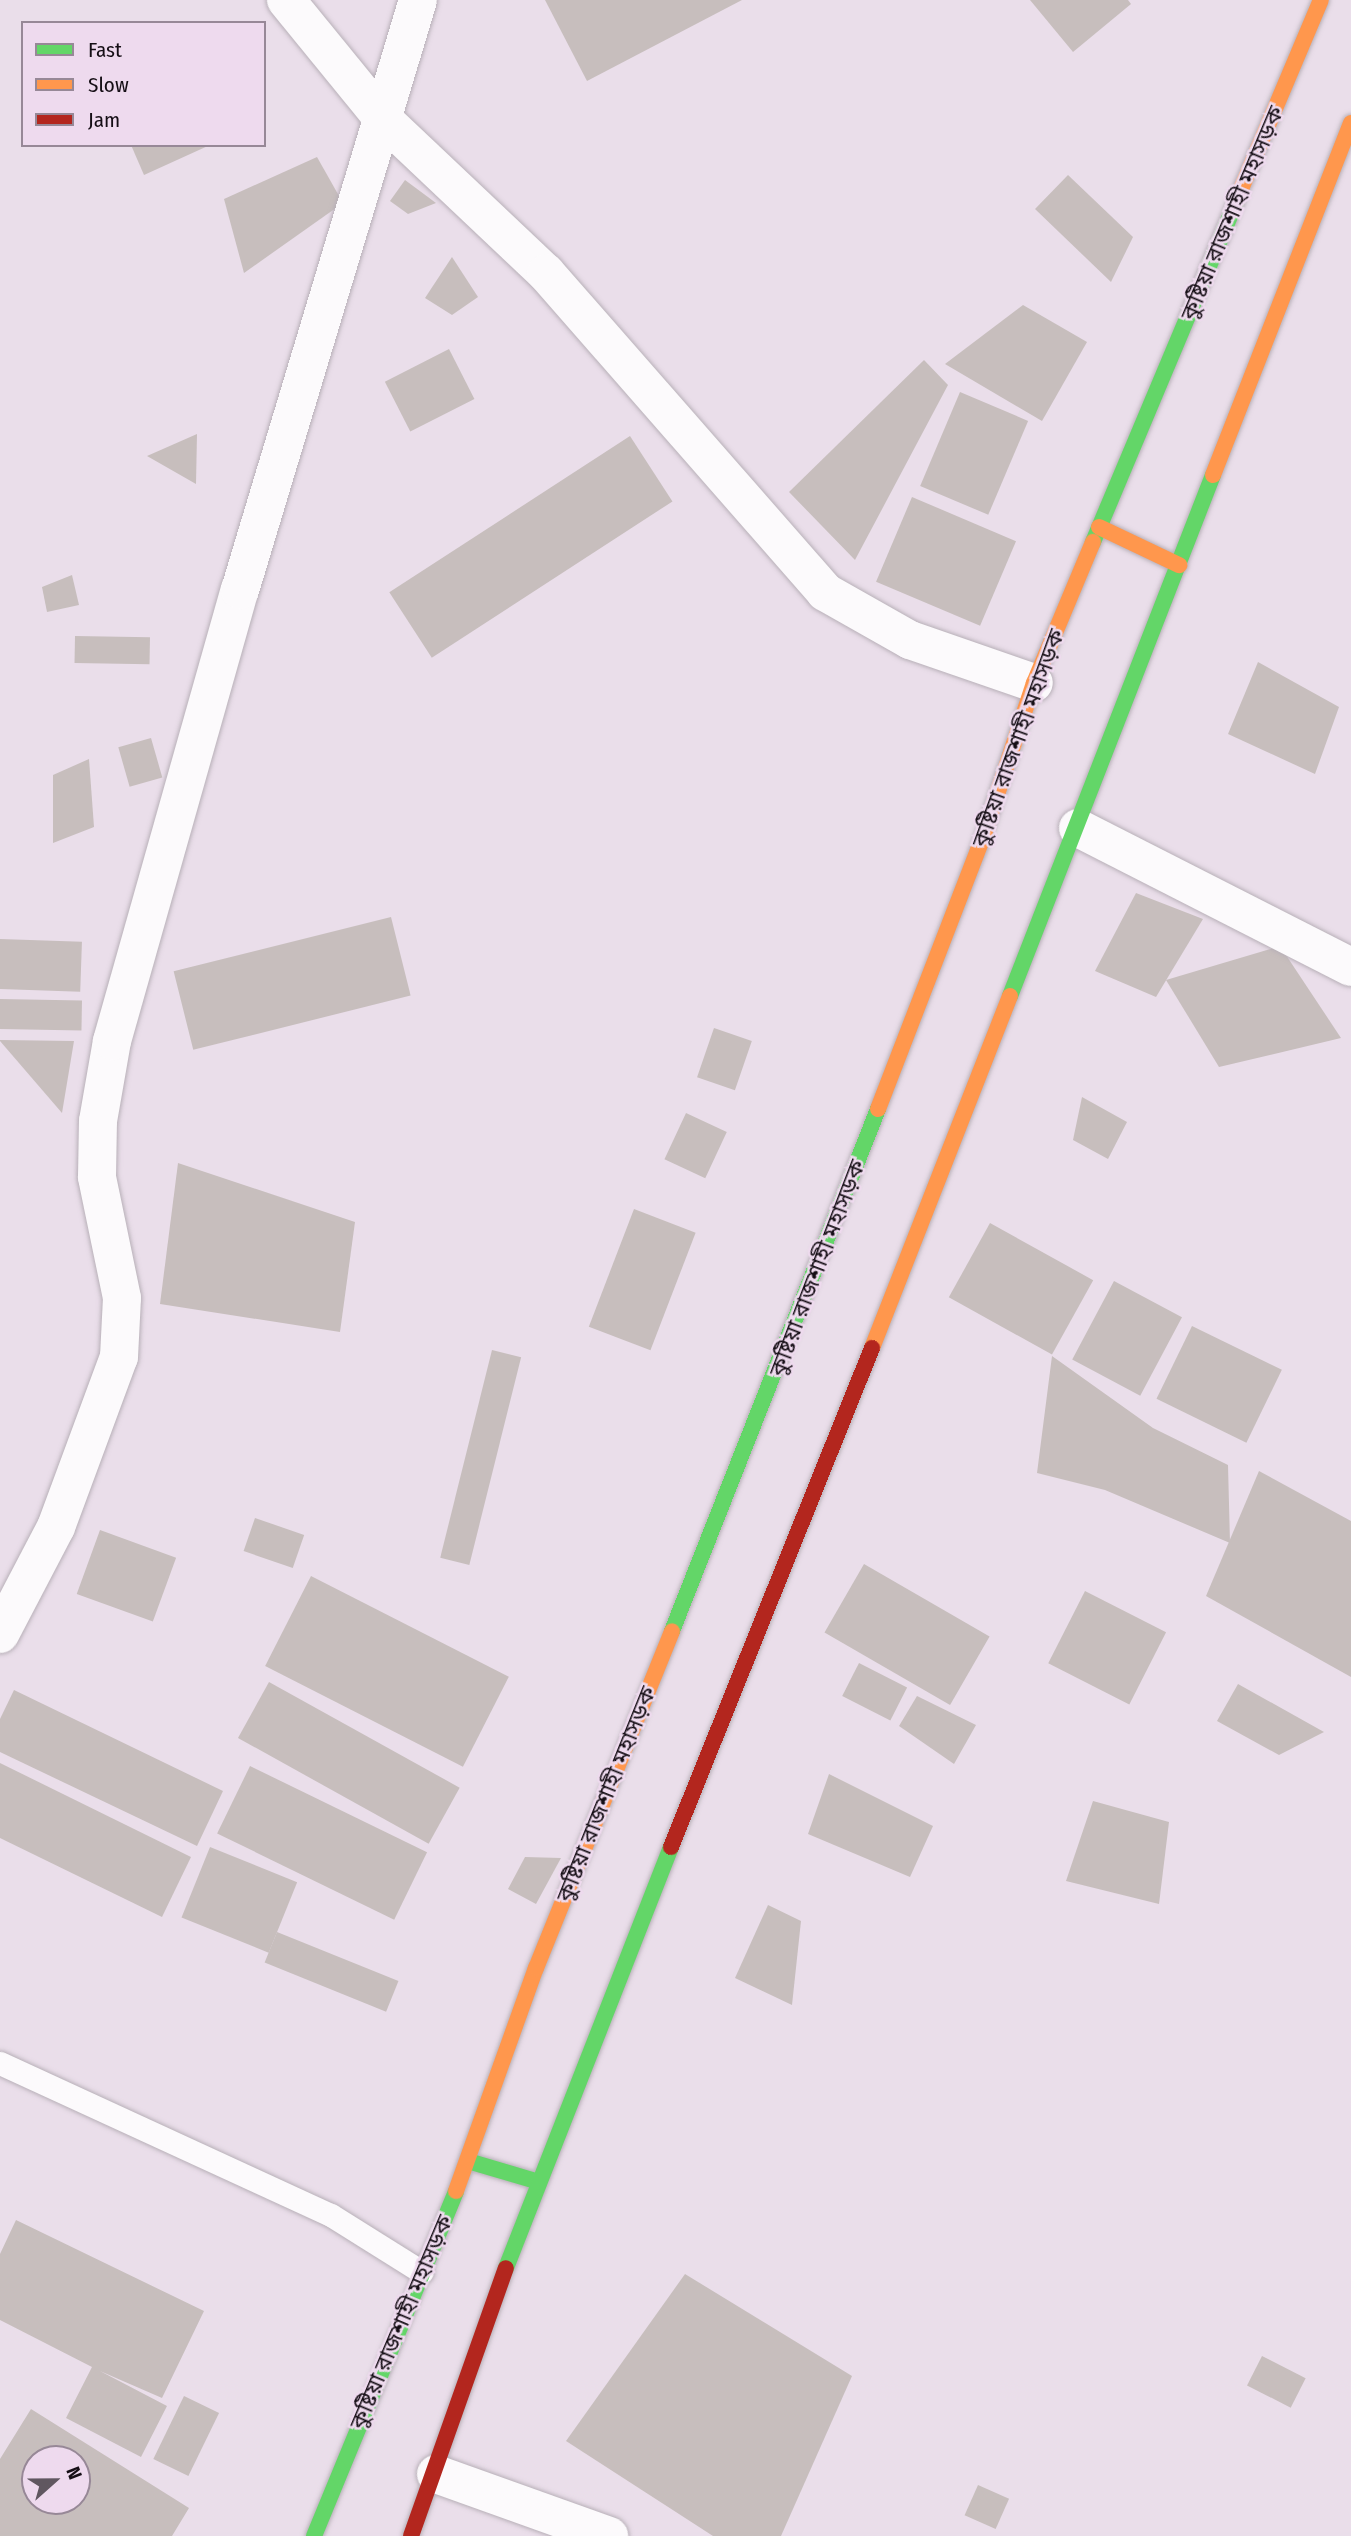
<!DOCTYPE html>
<html>
<head>
<meta charset="utf-8">
<style>
  body { margin:0 }
  #map { position:relative; width:1351px; height:2536px; overflow:hidden; background:#eadeea; font-family:"Fira Sans Condensed","Noto Sans Bengali",sans-serif }
  div>[style] { position:absolute }
  [style*='--x'] { left:calc(var(--x)*1px); top:calc(var(--y)*1px); width:calc(var(--w)*1px); rotate:calc(var(--a)*1deg) }
  .building>* { inset:0; background:#c7bebd; transform-origin:0 0 }
  .roads { filter:drop-shadow(0 0 2px #b8b0b8) drop-shadow(0 0 2px #b8b0b8) }
  .lane>* { height:23px; margin:-11.5px; padding:0 11.5px; transform-origin:11.5px; border-radius:11.5px; background:#fcfafc }
  .street>* { height:38px; margin:-19px; padding:0 19px; transform-origin:19px; border-radius:19px; background:#fcfafc }
  .fast>* { height:16px; margin:-8px; padding:0 8px; transform-origin:8px; border-radius:8px; background:#63d668 }
  .slow>* { height:16px; margin:-8px; padding:0 8px; transform-origin:8px; border-radius:8px; background:#ff974d }
  .jam>* { height:16px; margin:-8px; padding:0 8px; transform-origin:8px; border-radius:8px; background:#b3261e }
  span { translate:-50% -50%; white-space:nowrap; text-align:center; line-height:1.15; -webkit-text-stroke:5px #eedaee; paint-order:stroke }
  .street-label { font-size:23px; color:#150e15 }
  .legend { position:absolute; left:21px; top:21px; width:245px; height:126px; box-sizing:border-box; background:#eedaee; border:2px solid #978897; margin:0; padding:9px 12px; list-style:none; font-size:21px; color:#150e15 }
  .legend li { display:flex; align-items:center; gap:14px; height:35px }
  .legend b { width:35px; border:2px solid #978897 }
  .north { position:absolute; left:21px; top:2445px; width:70px; height:70px; box-sizing:border-box; background:#eedaee; border:2px solid #978897; border-radius:50%; rotate:69deg; font-size:19px; font-weight:700; line-height:28px; text-align:center; color:#150e15 }
  .north::after { content:''; display:block; margin:auto; width:24px; height:32px; background:#605760; clip-path:polygon(50% 0,100% 100%,50% 72%,0 100%) }
</style>
</head>
<body>
<div id="map">
  <div class="building">
    <div style="clip-path:polygon(545px 0,742px 0,587px 81px)"></div>
    <div style="clip-path:polygon(1030px 0,1128px 0,1131px 4px,1073px 52px)"></div>
    <div style="clip-path:polygon(131px 145px,210px 145px,144px 175px)"></div>
    <div style="clip-path:polygon(317px 157px,343px 203px,244px 273px,224px 199px)"></div>
    <div style="clip-path:polygon(1068px 175px,1133px 237px,1111px 282px,1035px 209px)"></div>
    <div style="clip-path:polygon(405px 180px,436px 203px,408px 214px,390px 201px)"></div>
    <div style="clip-path:polygon(452px 257px,478px 297px,452px 315px,425px 298px)"></div>
    <div style="clip-path:polygon(1023px 305px,1087px 342px,1042px 421px,945px 364px)"></div>
    <div style="left:449px;top:349px;width:56px;height:72px;rotate:63deg"></div>
    <div style="clip-path:polygon(924px 360px,948px 385px,855px 560px,789px 492px)"></div>
    <div style="left:960px;top:392px;width:74px;height:102px;rotate:23deg"></div>
    <div style="clip-path:polygon(197px 434px,196px 484px,147px 456px)"></div>
    <div style="left:630px;top:436px;width:78px;height:287px;rotate:57deg"></div>
    <div style="left:912px;top:497px;width:113px;height:92px;rotate:23deg"></div>
    <div style="clip-path:polygon(72px 575px,79px 605px,47px 612px,42px 587px)"></div>
    <div style="left:75px;top:636px;width:75px;height:27px;rotate:1deg"></div>
    <div style="clip-path:polygon(1258px 662px,1339px 707px,1315px 774px,1228px 734px)"></div>
    <div style="left:151px;top:738px;width:41px;height:34px;rotate:74deg"></div>
    <div style="clip-path:polygon(89px 759px,94px 827px,53px 843px,53px 775px)"></div>
    <div style="clip-path:polygon(1136px 893px,1203px 919px,1156px 997px,1095px 971px)"></div>
    <div style="left:391px;top:917px;width:81px;height:224px;rotate:76deg"></div>
    <div style="left:0;top:939px;width:82px;height:50px;rotate:2deg"></div>
    <div style="clip-path:polygon(1280px 946px,1341px 1038px,1219px 1067px,1166px 980px)"></div>
    <div style="left:0;top:999px;width:82px;height:30px;rotate:1deg"></div>
    <div style="left:714px;top:1028px;width:40px;height:52px;rotate:19deg"></div>
    <div style="clip-path:polygon(0 1040px,74px 1041px,62px 1113px,0 1041px)"></div>
    <div style="clip-path:polygon(1082px 1097px,1127px 1122px,1108px 1159px,1073px 1140px)"></div>
    <div style="left:686px;top:1113px;width:45px;height:51px;rotate:25deg"></div>
    <div style="clip-path:polygon(178px 1163px,355px 1222px,340px 1332px,160px 1304px)"></div>
    <div style="left:634px;top:1209px;width:66px;height:126px;rotate:21deg"></div>
    <div style="left:990px;top:1223px;width:118px;height:85px;rotate:29deg"></div>
    <div style="left:1114px;top:1281px;width:77px;height:89px;rotate:28deg"></div>
    <div style="left:1192px;top:1326px;width:100px;height:81px;rotate:26deg"></div>
    <div style="left:492px;top:1350px;width:30px;height:214px;rotate:14deg"></div>
    <div style="clip-path:polygon(1052px 1356px,1153px 1428px,1228px 1465px,1230px 1543px,1105px 1490px,1037px 1473px)"></div>
    <div style="clip-path:polygon(1259px 1471px,1351px 1521px,1351px 1677px,1206px 1596px)"></div>
    <div style="left:255px;top:1518px;width:52px;height:35px;rotate:19deg"></div>
    <div style="left:100px;top:1530px;width:81px;height:68px;rotate:20deg"></div>
    <div style="left:864px;top:1564px;width:145px;height:79px;rotate:30deg"></div>
    <div style="left:311px;top:1576px;width:222px;height:101px;rotate:27deg"></div>
    <div style="left:1085px;top:1591px;width:91px;height:81px;rotate:27deg"></div>
    <div style="left:859px;top:1663px;width:54px;height:37px;rotate:27deg"></div>
    <div style="left:269px;top:1682px;width:218px;height:64px;rotate:29deg"></div>
    <div style="clip-path:polygon(1238px 1684px,1324px 1732px,1279px 1755px,1217px 1721px)"></div>
    <div style="clip-path:polygon(14px 1690px,223px 1791px,197px 1846px,0 1752px,0 1719px)"></div>
    <div style="clip-path:polygon(917px 1696px,976px 1725px,954px 1764px,899px 1726px)"></div>
    <div style="clip-path:polygon(0 1763px,191px 1857px,162px 1917px,0 1838px)"></div>
    <div style="left:250px;top:1766px;width:197px;height:75px;rotate:26deg"></div>
    <div style="clip-path:polygon(829px 1774px,933px 1826px,910px 1877px,808px 1834px)"></div>
    <div style="clip-path:polygon(1093px 1801px,1169px 1822px,1159px 1904px,1066px 1881px)"></div>
    <div style="left:210px;top:1847px;width:94px;height:76px;rotate:22deg"></div>
    <div style="clip-path:polygon(525px 1857px,561px 1858px,536px 1904px,508px 1889px)"></div>
    <div style="clip-path:polygon(768px 1905px,801px 1921px,792px 2005px,735px 1978px)"></div>
    <div style="left:277px;top:1932px;width:131px;height:33px;rotate:22deg"></div>
    <div style="clip-path:polygon(16px 2220px,204px 2311px,162px 2398px,100px 2371px,167px 2406px,141px 2457px,66px 2418px,92px 2367px,0 2320px,0 2254px)"></div>
    <div style="clip-path:polygon(685px 2274px,852px 2376px,781px 2536px,713px 2536px,566px 2441px)"></div>
    <div style="left:1262px;top:2356px;width:49px;height:33px;rotate:27deg"></div>
    <div style="left:184px;top:2396px;width:39px;height:70px;rotate:26deg"></div>
    <div style="clip-path:polygon(evenodd,31px 2409px,189px 2508px,172px 2536px,0 2536px,0 2459px,31px 2409px,35px 2459px,77px 2459px,77px 2501px,35px 2501px,35px 2459px)"></div>
    <div style="left:978px;top:2485px;width:34px;height:33px;rotate:24deg"></div>
  </div>
  <div class="roads">
    <div class="lane">
      <div style="--x:0;--y:2063;--w:364;--a:24.7"></div>
      <div style="--x:331;--y:2215;--w:107;--a:32.1"></div>
    </div>
    <div class="street">
      <div style="--x:286;--y:0;--w:154;--a:50.8"></div>
      <div style="--x:383;--y:119;--w:224;--a:43.4"></div>
      <div style="--x:546;--y:273;--w:424;--a:48.8"></div>
      <div style="--x:825;--y:592;--w:98;--a:29.5"></div>
      <div style="--x:910;--y:640;--w:131;--a:19.1"></div>
      <div style="--x:1078;--y:828;--w:306;--a:27"></div>
      <div style="--x:0;--y:1634;--w:121;--a:-62.4"></div>
      <div style="--x:56;--y:1527;--w:181;--a:-69.7"></div>
      <div style="--x:119;--y:1357;--w:59;--a:-87.1"></div>
      <div style="--x:122;--y:1298;--w:124;--a:-101.7"></div>
      <div style="--x:97;--y:1177;--w:56;--a:-89"></div>
      <div style="--x:98;--y:1121;--w:81;--a:-80.1"></div>
      <div style="--x:112;--y:1041;--w:469;--a:-74.2"></div>
      <div style="--x:240;--y:590;--w:616;--a:-73.21"></div>
      <div style="--x:436;--y:2474;--w:184;--a:19.7"></div>
    </div>
    <div class="fast">
      <div style="--x:1093;--y:542;--w:370;--a:-67.2"></div>
      <div style="--x:1010;--y:996;--w:559;--a:-68.71"></div>
      <div style="--x:672;--y:1631;--w:561;--a:-68.46"></div>
      <div style="--x:468;--y:2161;--w:71;--a:16.4"></div>
      <div style="--x:506;--y:2268;--w:452;--a:-68.6"></div>
      <div style="--x:314;--y:2536;--w:373;--a:-67.6"></div>
    </div>
    <div class="slow">
      <div style="--x:1236;--y:201;--w:218;--a:-67.1"></div>
      <div style="--x:1213;--y:475;--w:378;--a:-68.6"></div>
      <div style="--x:1099;--y:527;--w:89;--a:25.4"></div>
      <div style="--x:878;--y:1109;--w:288;--a:-68.9"></div>
      <div style="--x:982;--y:840;--w:165;--a:-71.7"></div>
      <div style="--x:1034;--y:683;--w:153;--a:-67.3"></div>
      <div style="--x:872;--y:1348;--w:378;--a:-68.6"></div>
      <div style="--x:456;--y:2191;--w:237;--a:-70.3"></div>
      <div style="--x:536;--y:1968;--w:363;--a:-68"></div>
    </div>
    <div class="jam">
      <div style="--x:671;--y:1847;--w:538;--a:-68.06"></div>
      <div style="--x:411;--y:2536;--w:284;--a:-70.5"></div>
    </div>
  </div>
  <div class="street-label">
    <span style="left:1232px;top:213px;rotate:-67deg">কুষ্টিয়া রাজশাহী মহাসড়ক</span>
    <span style="left:1018px;top:738px;rotate:-70deg">কুষ্টিয়া রাজশাহী মহাসড়ক</span>
    <span style="left:817px;top:1268px;rotate:-69deg">কুষ্টিয়া রাজশাহী মহাসড়ক</span>
    <span style="left:606px;top:1794px;rotate:-68deg">কুষ্টিয়া রাজশাহী মহাসড়ক</span>
    <span style="left:401px;top:2322px;rotate:-67deg">কুষ্টিয়া রাজশাহী মহাসড়ক</span>
  </div>
  <ul class="legend">
  <li><b style="height:9px;background:#63d668"></b>Fast</li>
  <li><b style="height:9px;background:#ff974d"></b>Slow</li>
  <li><b style="height:9px;background:#b3261e"></b>Jam</li>
  </ul>
  <div class="north">N</div>
</div>
</body>
</html>
